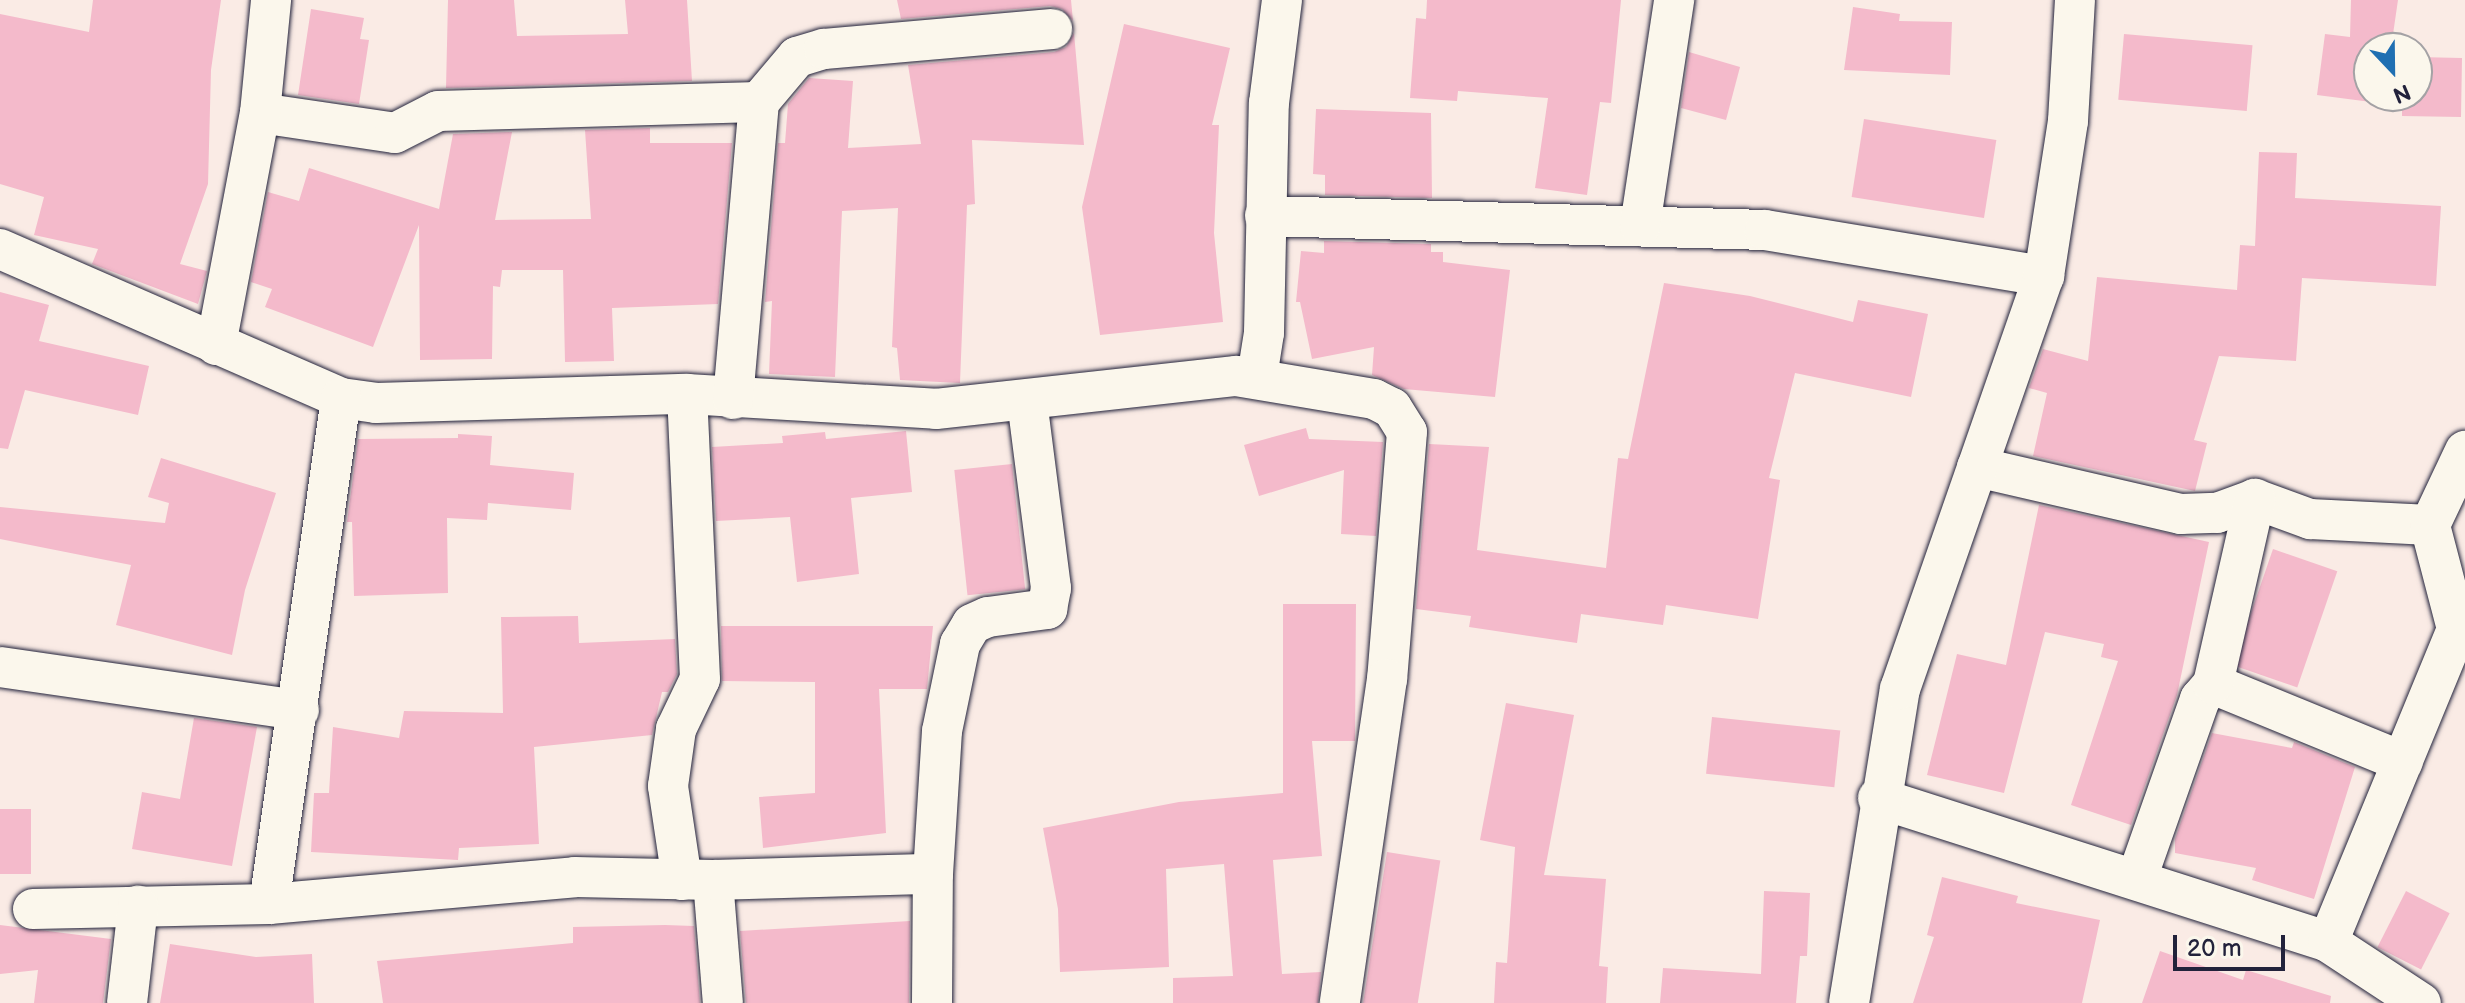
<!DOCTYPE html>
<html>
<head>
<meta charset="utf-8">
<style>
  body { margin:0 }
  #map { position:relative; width:2465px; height:1003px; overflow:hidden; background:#faebe5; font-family:"Balsamiq Sans",sans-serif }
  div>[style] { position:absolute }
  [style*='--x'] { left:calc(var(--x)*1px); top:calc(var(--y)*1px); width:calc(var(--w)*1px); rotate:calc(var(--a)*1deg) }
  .building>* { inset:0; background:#f4bacb; transform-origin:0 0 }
  .roads { filter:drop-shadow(0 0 2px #22223b) drop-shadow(0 0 2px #22223b) }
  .minor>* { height:40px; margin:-20px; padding:0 20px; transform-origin:20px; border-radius:20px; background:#fbf7ec }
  span { translate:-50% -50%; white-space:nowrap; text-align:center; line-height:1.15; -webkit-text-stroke:6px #fbf7ec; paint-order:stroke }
  .north { position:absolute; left:2353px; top:32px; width:80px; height:80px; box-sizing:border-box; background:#fbf7ec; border:2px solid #a4a2a5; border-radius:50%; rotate:158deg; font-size:22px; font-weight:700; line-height:32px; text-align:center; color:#22223b }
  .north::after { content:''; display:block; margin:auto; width:28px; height:36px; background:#1f6fb2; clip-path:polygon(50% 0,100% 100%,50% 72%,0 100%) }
  .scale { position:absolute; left:2173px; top:935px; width:112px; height:36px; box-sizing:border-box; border:4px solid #22223b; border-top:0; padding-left:10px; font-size:24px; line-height:28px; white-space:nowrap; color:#22223b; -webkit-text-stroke:6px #fbf7ec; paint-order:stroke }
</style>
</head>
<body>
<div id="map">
  <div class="building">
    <div style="clip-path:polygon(93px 0,221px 0,211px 70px,208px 184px,180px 264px,207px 271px,198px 304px,92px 264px,98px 249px,34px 235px,44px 197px,0 184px,0 14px,89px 32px)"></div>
    <div style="clip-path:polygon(448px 0,514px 0,517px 36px,628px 34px,625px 0,687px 0,692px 81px,446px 88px)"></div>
    <div style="clip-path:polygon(897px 0,1071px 0,1073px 21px,1062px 9px,1050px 6px,901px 19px)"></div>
    <div style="clip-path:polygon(1427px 0,1621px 0,1611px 103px,1600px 102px,1587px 195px,1535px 188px,1548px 98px,1458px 91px,1457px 101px,1410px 98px,1416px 18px,1426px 19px)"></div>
    <div style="clip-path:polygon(2351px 0,2398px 0,2391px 48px,2369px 48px,2369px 96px,2417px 96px,2417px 57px,2462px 58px,2461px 117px,2402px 116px,2402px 106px,2317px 95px,2325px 34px,2350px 37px)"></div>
    <div style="clip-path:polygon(1853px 7px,1900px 14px,1899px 21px,1952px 22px,1950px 75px,1844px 70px)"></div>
    <div style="clip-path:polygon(311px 9px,364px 18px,360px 39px,369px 40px,359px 104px,298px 95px)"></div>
    <div style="clip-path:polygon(1124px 24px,1230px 48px,1212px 125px,1219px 125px,1214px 233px,1223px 322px,1100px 335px,1082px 207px)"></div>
    <div style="clip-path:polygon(1074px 33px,1084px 145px,972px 140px,975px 204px,967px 205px,960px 383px,900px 380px,897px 348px,892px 347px,898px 208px,842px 211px,835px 377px,769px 374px,772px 301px,765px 302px,778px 143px,785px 143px,788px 104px,809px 78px,853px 81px,848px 148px,921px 144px,908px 65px,1054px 52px,1066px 47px)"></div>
    <div style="left:2124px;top:34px;width:129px;height:66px;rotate:5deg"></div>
    <div style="clip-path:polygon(1689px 52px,1740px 67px,1726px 120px,1681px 108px)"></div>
    <div style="clip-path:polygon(1316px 109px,1431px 113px,1432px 198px,1325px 195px,1325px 175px,1313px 174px)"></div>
    <div style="left:1864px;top:119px;width:134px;height:79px;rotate:9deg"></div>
    <div style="clip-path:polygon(650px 128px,650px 143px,732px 143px,718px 304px,612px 308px,614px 361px,565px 362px,563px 270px,502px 270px,500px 287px,493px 286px,492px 359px,420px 360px,419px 225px,373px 347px,265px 307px,272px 289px,251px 282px,268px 192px,299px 201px,309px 168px,439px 209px,453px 134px,512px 132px,495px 220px,591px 219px,585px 130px)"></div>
    <div style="clip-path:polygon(2259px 152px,2297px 153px,2295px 198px,2441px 206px,2436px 286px,2302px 278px,2296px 361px,2219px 356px,2194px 440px,2207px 443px,2195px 491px,2033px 456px,2047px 393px,2029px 388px,2043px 349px,2088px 361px,2097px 277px,2237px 290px,2240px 245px,2255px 246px)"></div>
    <div style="clip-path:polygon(1324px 241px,1431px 244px,1431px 252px,1443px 252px,1443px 262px,1510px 270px,1495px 397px,1404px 389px,1372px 375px,1374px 347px,1312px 359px,1300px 302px,1296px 302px,1301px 251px,1324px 253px)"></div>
    <div style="clip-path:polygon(1664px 283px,1750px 296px,1853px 322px,1858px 300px,1928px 314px,1911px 397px,1795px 373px,1769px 478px,1780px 480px,1758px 619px,1666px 605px,1663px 625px,1581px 614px,1577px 643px,1469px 627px,1471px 616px,1416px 609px,1429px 444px,1489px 447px,1477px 550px,1606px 568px,1618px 458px,1628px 459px)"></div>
    <div style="clip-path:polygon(0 292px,49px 305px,39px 341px,149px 366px,138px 415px,25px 390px,8px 449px,0 448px)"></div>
    <div style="clip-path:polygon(1306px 428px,1309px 439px,1383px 442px,1376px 536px,1341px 534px,1344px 470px,1259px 496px,1244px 445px)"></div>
    <div style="clip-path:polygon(906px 431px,912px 492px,851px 498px,859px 574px,797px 582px,790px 517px,716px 521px,712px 447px,783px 443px,782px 436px,825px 432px,826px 439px)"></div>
    <div style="clip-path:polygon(458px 434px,492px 436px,490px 465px,574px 473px,571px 510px,488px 503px,487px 520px,447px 518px,448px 593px,354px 596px,352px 522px,347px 522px,358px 439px,458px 438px)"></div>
    <div style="clip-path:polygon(161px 458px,276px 493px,245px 590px,232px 655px,116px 625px,131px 565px,0 539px,0 507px,165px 523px,169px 503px,148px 497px)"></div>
    <div style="left:1012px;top:464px;width:126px;height:58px;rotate:84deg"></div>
    <div style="clip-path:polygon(2039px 505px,2209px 542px,2177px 695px,2131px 825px,2071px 805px,2118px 661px,2101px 657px,2104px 644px,2045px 632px,2004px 793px,1927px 775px,1957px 654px,2006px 665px)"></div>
    <div style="left:2273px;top:549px;width:68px;height:123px;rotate:19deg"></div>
    <div style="clip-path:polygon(1283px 604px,1356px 604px,1355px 741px,1312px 741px,1322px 856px,1273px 860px,1282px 974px,1321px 972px,1318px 1003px,1173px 1003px,1173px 978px,1233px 976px,1224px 864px,1166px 869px,1169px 967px,1060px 972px,1058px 909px,1043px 828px,1179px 802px,1283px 793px)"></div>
    <div style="clip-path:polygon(578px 616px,579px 643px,675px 639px,677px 674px,668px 692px,662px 692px,652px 735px,534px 747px,539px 844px,459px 848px,458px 860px,311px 852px,314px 793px,329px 793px,333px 727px,399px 738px,404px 711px,503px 713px,501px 617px)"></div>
    <div style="clip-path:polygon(721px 626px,933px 626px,927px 689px,879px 689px,886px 833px,763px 848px,759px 797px,815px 793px,815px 682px,722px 681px)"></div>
    <div style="clip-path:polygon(1506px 703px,1574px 715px,1544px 875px,1606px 879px,1599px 966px,1608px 967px,1606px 1003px,1494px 1003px,1496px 962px,1507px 963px,1515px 847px,1480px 840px)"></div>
    <div style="left:1712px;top:717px;width:129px;height:57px;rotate:6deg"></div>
    <div style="clip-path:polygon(194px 718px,257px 727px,232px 866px,132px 849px,142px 792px,180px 799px)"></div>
    <div style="clip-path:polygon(2212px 733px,2292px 748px,2294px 742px,2355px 767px,2314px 899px,2252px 880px,2256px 868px,2175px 853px,2175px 839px)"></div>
    <div style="left:0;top:809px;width:31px;height:65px"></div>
    <div style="left:1387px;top:852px;width:54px;height:153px;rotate:9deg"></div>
    <div style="clip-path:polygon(1942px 877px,2018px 896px,2016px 903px,2100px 920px,2082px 1003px,1913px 1003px,1934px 937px,1927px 935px)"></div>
    <div style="clip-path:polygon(1764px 891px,1810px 893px,1807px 956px,1800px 956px,1796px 1003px,1660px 1003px,1663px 968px,1761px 974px)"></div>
    <div style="left:2406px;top:891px;width:49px;height:63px;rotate:27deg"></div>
    <div style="clip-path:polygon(910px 921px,909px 1003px,746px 1003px,740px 931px)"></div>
    <div style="clip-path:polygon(0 925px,111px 939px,103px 1003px,34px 1003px,38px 970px,0 974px)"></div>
    <div style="clip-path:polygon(665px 925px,694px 926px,700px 1003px,383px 1003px,377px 961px,573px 943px,573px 927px)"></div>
    <div style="clip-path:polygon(170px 944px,256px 957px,312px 954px,314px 1003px,160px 1003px)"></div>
    <div style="clip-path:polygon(2160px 951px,2243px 980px,2246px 970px,2331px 996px,2330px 1003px,2142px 1003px)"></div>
  </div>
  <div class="roads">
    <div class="minor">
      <div style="--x:260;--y:113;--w:136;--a:8.4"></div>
      <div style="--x:395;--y:133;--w:48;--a:-27.1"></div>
      <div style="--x:438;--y:111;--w:321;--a:-1.6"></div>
      <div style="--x:1265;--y:216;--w:500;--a:1.6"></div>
      <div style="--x:1765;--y:230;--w:283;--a:9.4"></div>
      <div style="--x:1640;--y:226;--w:229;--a:-81.4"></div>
      <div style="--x:0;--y:249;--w:372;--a:23.6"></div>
      <div style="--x:341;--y:398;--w:35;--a:8"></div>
      <div style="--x:376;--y:403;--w:311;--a:-1.7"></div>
      <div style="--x:687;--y:394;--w:249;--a:3.4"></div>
      <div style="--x:936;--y:409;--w:302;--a:-6.3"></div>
      <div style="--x:1236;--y:376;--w:140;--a:9.5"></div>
      <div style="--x:1374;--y:399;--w:20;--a:27"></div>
      <div style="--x:1392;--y:408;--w:28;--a:58"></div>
      <div style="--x:1407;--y:432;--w:248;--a:94.6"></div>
      <div style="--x:1387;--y:679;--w:327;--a:98.3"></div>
      <div style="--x:216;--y:345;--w:236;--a:-79.3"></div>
      <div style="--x:260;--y:113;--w:114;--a:-84.4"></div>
      <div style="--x:1257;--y:377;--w:45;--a:-81"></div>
      <div style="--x:1264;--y:333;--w:230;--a:-88.8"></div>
      <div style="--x:1269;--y:103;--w:104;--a:-82.8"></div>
      <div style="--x:733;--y:399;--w:298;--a:-85"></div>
      <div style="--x:759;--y:102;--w:59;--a:-49.8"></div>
      <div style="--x:797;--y:57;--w:28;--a:-17"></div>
      <div style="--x:824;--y:49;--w:229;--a:-5"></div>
      <div style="--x:1977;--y:467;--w:209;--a:13"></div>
      <div style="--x:2181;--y:514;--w:36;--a:-2"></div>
      <div style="--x:2217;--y:513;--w:40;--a:-20.2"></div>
      <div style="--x:2255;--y:499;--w:59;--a:20"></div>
      <div style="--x:2310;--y:519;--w:120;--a:2.9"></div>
      <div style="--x:0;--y:667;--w:302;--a:8.2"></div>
      <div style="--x:2213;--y:684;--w:205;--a:22.3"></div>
      <div style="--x:1878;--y:798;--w:472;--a:17.7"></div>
      <div style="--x:2328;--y:942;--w:111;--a:33.3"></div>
      <div style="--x:2137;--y:878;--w:190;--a:-70.6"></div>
      <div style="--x:2200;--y:699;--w:20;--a:-49"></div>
      <div style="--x:2213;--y:684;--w:190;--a:-77.2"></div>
      <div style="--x:682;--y:880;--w:95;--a:-98.5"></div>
      <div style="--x:668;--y:786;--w:58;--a:-82"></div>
      <div style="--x:676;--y:729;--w:55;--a:-64.4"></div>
      <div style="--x:700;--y:679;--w:285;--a:-92.6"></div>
      <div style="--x:713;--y:880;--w:123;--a:85.4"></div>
      <div style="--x:269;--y:904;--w:511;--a:-81.9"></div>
      <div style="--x:33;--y:909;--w:236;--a:-1.2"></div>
      <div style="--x:269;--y:904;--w:307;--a:-5"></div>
      <div style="--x:575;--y:877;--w:138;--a:1.2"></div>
      <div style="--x:713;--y:880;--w:220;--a:-1.6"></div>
      <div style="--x:2328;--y:942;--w:339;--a:-67.6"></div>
      <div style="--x:2457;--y:629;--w:107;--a:-104.6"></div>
      <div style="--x:2430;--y:525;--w:82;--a:-64.7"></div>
      <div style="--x:127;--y:1003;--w:98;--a:-83.5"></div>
      <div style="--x:932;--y:1003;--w:129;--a:-89.6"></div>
      <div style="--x:933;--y:874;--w:143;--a:-86.4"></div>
      <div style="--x:942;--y:731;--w:89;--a:-78.3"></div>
      <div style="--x:960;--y:644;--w:23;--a:-59"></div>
      <div style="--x:972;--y:624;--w:17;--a:-24"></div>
      <div style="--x:988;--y:617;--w:60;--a:-7.7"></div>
      <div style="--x:1047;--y:609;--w:21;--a:-79"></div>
      <div style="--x:1051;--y:588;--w:190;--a:-97.3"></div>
      <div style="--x:1849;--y:1003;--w:318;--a:-80.8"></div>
      <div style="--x:1900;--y:689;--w:437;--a:-70.8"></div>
      <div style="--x:2044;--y:276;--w:157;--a:-81.2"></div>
      <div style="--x:2068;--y:121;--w:121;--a:-86.7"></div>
    </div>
  </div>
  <div class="north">N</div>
  <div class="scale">20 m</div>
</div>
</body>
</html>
